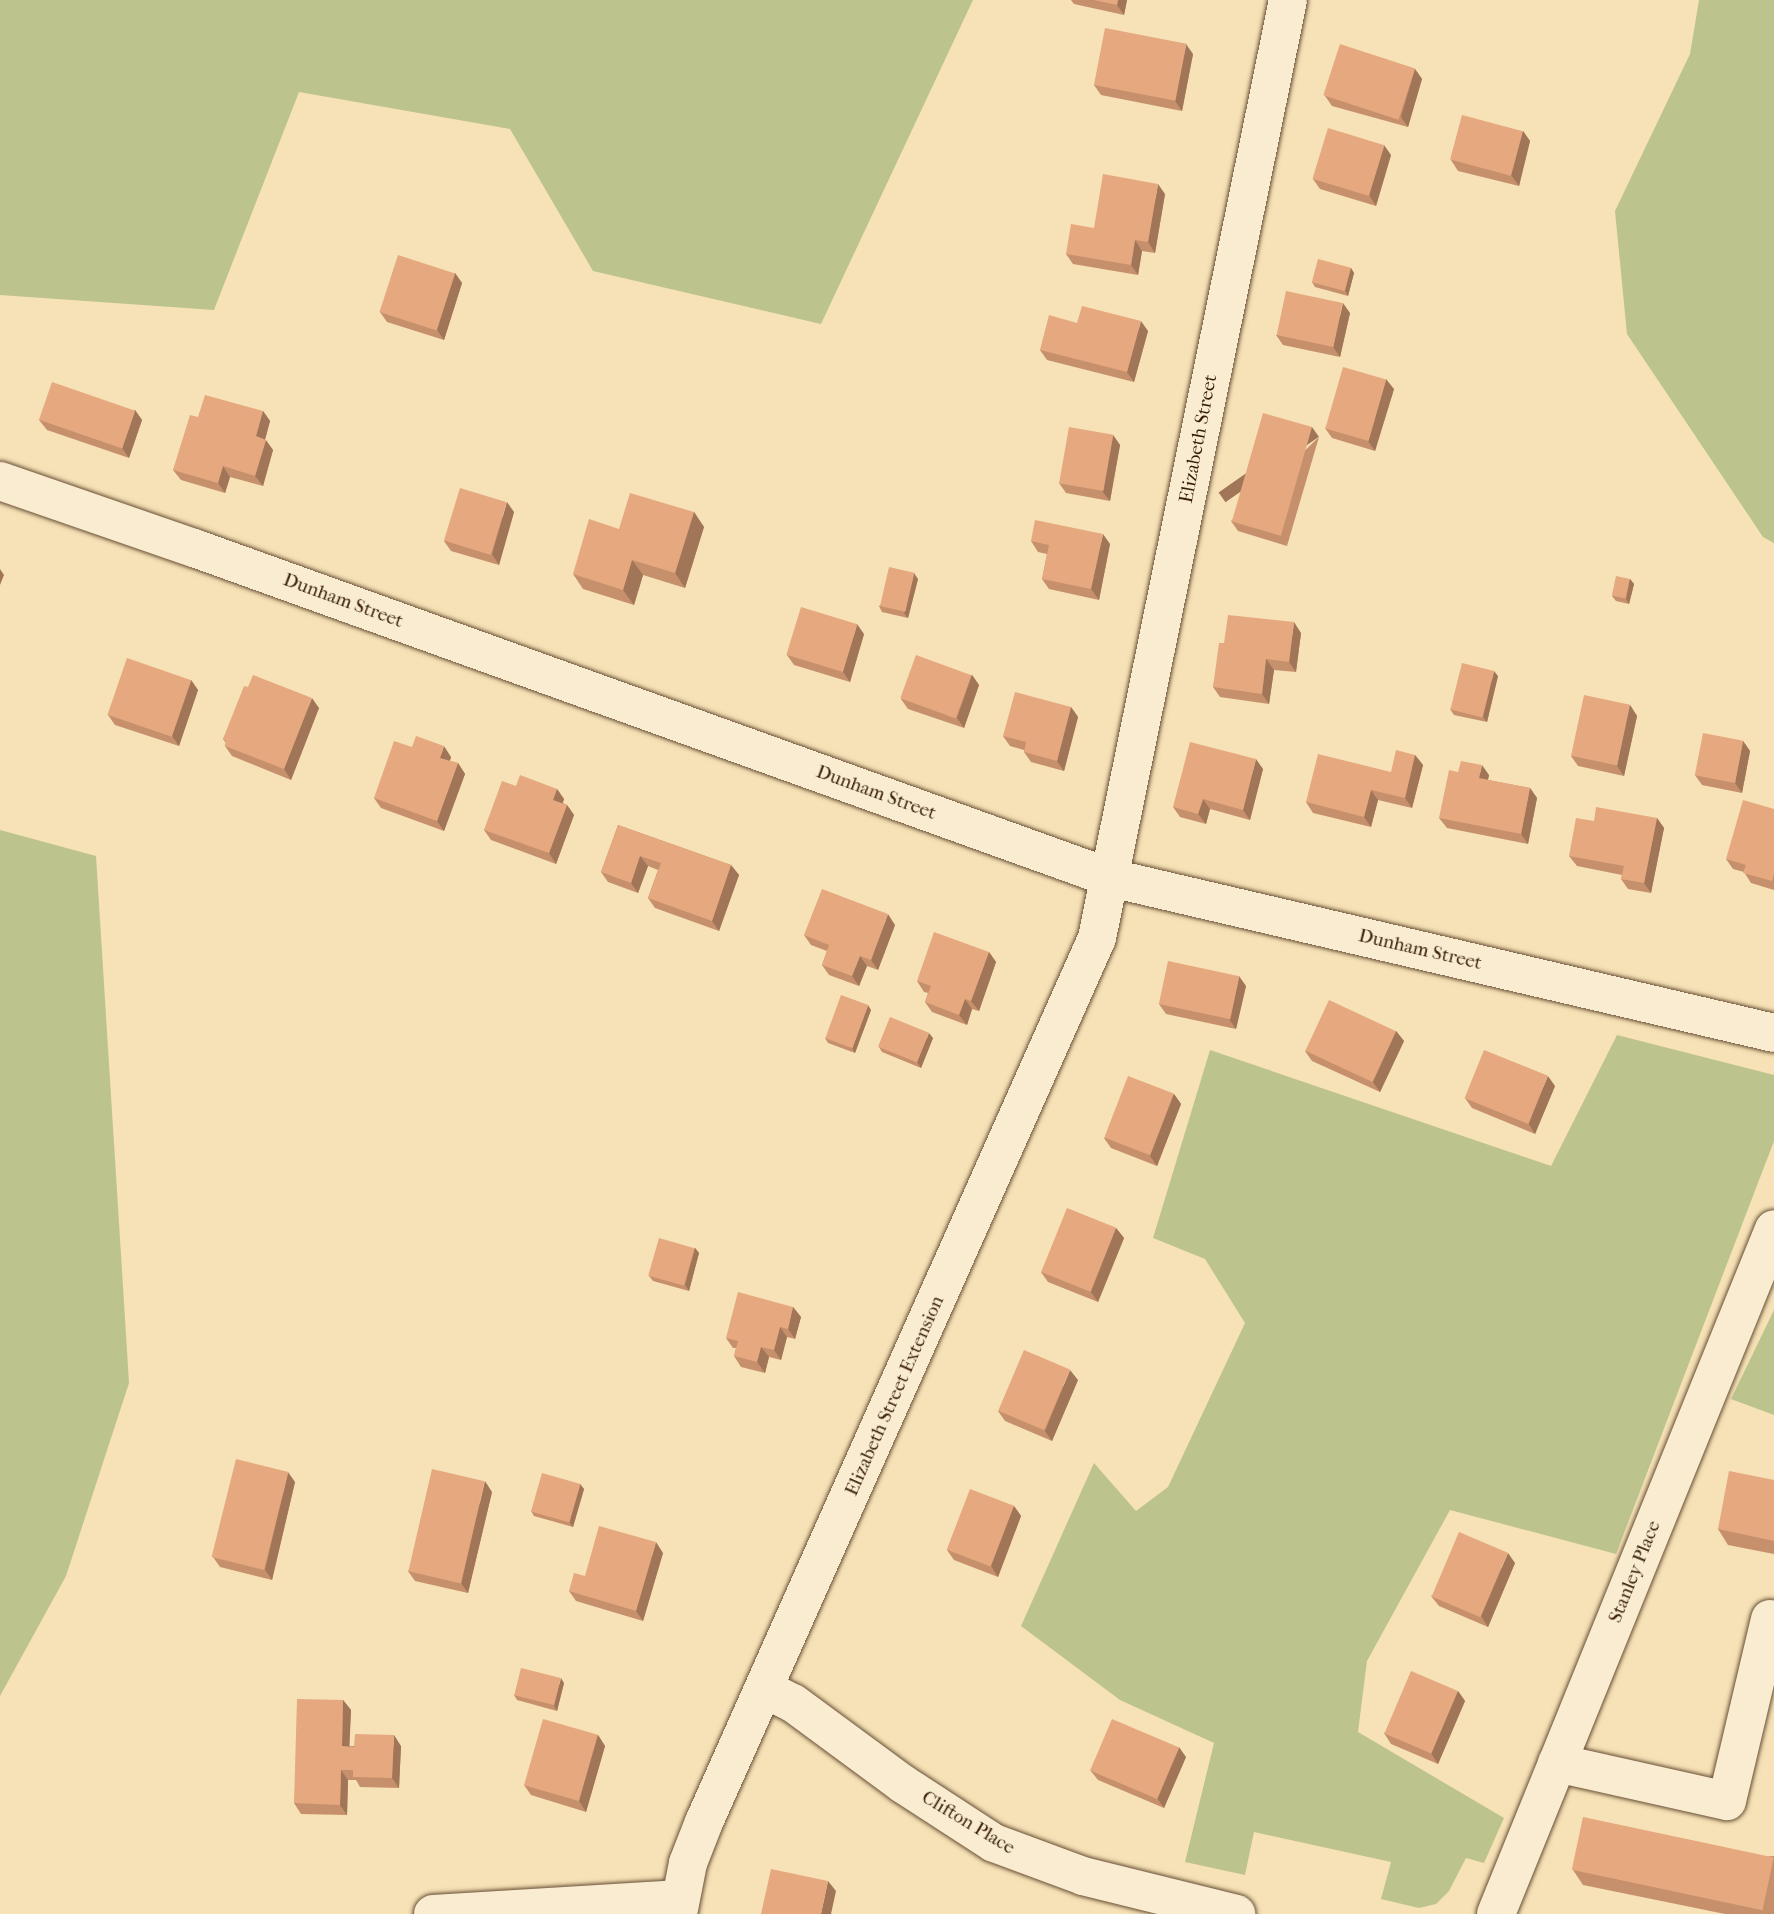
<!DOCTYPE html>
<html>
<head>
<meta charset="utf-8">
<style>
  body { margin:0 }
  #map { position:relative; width:1774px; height:1914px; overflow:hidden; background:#f6e2b6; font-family:"IM FELL French Canon",serif }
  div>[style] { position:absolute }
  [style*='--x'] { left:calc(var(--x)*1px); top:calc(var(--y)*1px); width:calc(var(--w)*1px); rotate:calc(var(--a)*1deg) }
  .green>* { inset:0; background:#bdc38d }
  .roads { filter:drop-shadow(0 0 2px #674e35) drop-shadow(0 0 2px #674e35) }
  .minor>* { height:38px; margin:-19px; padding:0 19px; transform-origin:19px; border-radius:19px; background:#f9ecd0 }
  .wall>* { inset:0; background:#c6906c }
  .shaded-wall>* { inset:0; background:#a17658; transform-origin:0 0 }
  .building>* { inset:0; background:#e6a87e; transform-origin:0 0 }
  span { translate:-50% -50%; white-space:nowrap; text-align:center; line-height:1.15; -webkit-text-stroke:5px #f9ecd0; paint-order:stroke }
  .street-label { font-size:19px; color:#371c0a }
</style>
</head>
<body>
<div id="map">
  <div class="green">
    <div style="clip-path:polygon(0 0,973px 0,821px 324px,593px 271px,510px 129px,299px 92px,214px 310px,0 295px)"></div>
    <div style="clip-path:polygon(1699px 0,1774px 0,1774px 543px,1763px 537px,1627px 334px,1615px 211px,1690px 54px)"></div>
    <div style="clip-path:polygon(0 830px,96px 856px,129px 1383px,66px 1576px,0 1696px)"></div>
    <div style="clip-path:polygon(1617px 1035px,1774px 1075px,1774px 1141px,1616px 1554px,1450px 1510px,1367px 1661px,1358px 1732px,1504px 1818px,1484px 1863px,1466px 1858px,1449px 1891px,1436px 1904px,1419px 1908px,1381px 1899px,1391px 1862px,1254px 1832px,1245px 1875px,1185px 1862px,1214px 1743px,1120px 1700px,1021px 1626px,1094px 1463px,1136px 1511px,1168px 1487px,1245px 1323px,1205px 1259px,1153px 1238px,1210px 1050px,1551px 1166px)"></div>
    <div style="clip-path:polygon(1774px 1310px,1774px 1415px,1731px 1399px)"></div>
  </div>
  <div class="roads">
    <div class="minor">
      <div style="--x:0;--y:481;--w:205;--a:19.1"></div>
      <div style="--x:194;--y:548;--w:975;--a:19.79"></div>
      <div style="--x:1111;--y:878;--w:681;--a:13.16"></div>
      <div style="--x:765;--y:1689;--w:31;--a:27"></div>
      <div style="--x:793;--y:1703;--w:137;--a:36.4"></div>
      <div style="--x:903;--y:1784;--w:108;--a:33"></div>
      <div style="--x:994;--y:1843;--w:95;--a:20.3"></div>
      <div style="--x:1083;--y:1876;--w:158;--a:13.9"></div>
      <div style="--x:1557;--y:1763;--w:174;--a:12.6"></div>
      <div style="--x:1727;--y:1801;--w:187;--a:-76.7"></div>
      <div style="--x:433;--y:1914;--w:248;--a:-3.5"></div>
      <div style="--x:678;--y:1914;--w:52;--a:-78.9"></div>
      <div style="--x:688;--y:1863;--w:44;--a:-68.7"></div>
      <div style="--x:704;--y:1822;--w:967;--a:-66.03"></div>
      <div style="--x:1097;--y:938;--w:957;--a:-78.49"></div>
      <div style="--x:1496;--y:1914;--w:739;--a:-67.91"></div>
    </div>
  </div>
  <div class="wall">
    <div style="clip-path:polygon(1071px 0,1127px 0,1124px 15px,1074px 4px)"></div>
    <div style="clip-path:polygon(1193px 54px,1182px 111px,1101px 95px,1094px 85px)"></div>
    <div style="clip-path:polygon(1415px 69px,1422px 79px,1408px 127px,1332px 106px,1325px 96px)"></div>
    <div style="clip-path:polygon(1523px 131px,1530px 141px,1519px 186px,1458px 171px,1451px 160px)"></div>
    <div style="clip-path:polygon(1391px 155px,1376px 206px,1320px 189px,1313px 179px)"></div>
    <div style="clip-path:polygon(1165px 194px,1155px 253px,1142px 251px,1138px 275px,1073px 264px,1066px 254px,1094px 228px)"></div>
    <div style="clip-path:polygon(1351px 268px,1354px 273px,1348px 296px,1315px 287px,1312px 282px)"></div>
    <div style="clip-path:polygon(455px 273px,462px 283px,444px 340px,387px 322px,380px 312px)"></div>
    <div style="clip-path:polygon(1350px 313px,1340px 357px,1283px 345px,1276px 335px)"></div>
    <div style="clip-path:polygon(1077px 323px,1148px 331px,1134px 382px,1047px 360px,1040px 350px)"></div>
    <div style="clip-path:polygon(1394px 389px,1375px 451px,1332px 438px,1325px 428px)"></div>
    <div style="clip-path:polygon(135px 410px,142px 420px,129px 458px,47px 430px,39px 420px)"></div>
    <div style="clip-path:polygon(263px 411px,270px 421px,265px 440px,273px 450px,263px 486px,230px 477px,225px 493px,181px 480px,173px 470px,198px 417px)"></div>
    <div style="clip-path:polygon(1113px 435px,1120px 445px,1110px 501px,1066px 493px,1059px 483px)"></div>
    <div style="clip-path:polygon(1319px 437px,1287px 546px,1238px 531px,1231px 521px)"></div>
    <div style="clip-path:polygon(514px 512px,499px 565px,451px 551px,444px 541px)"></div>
    <div style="clip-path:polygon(694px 512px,704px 527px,685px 588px,643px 575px,634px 605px,583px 589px,573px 574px,619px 529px)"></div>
    <div style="clip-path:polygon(1031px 541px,1110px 544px,1099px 600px,1049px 589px,1042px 579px,1047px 554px,1038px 552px)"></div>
    <div style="clip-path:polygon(918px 579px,908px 618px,882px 612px,879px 606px)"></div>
    <div style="clip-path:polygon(1630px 579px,1634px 584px,1629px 604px,1616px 601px,1612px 596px)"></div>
    <div style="clip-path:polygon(1301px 633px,1296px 672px,1274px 670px,1269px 704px,1220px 697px,1213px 687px,1224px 643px)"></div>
    <div style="clip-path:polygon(864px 634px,850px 682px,794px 665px,787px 655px)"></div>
    <div style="clip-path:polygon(972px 675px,979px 685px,964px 728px,908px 709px,901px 699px)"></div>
    <div style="clip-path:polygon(1498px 676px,1487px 722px,1454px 715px,1450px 709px)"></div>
    <div style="clip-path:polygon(191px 680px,198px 690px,179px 746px,115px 725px,108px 715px)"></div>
    <div style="clip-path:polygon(248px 687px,319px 708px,291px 780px,232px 756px,225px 746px,226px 743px,223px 739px)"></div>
    <div style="clip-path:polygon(1630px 705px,1637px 716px,1624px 776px,1578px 766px,1571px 756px)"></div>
    <div style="clip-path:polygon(1071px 707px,1078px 717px,1064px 771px,1031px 762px,1024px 752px,1024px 750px,1010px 746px,1003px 736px)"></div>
    <div style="clip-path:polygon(1743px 741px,1750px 751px,1742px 793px,1702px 785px,1695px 775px)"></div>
    <div style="clip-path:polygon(412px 747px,451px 757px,450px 761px,458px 763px,465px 774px,444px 831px,381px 808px,374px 798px)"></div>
    <div style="clip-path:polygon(1415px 755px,1423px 765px,1412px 808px,1378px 800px,1371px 827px,1313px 813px,1306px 802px,1391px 772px)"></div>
    <div style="clip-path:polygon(1263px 769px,1250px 820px,1210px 809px,1206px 824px,1180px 817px,1173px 807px)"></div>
    <div style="clip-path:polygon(1458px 772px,1489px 775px,1488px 780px,1530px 788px,1537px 798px,1528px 844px,1447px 828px,1439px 818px)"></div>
    <div style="clip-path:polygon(516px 786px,557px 789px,564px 799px,563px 803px,567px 805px,574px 815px,556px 864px,491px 840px,484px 830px)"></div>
    <div style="clip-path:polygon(1774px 809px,1774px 890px,1751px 883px,1744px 872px,1733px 869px,1726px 859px)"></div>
    <div style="clip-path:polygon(1657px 818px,1664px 828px,1651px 893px,1628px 889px,1621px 879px,1622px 875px,1577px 866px,1569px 856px,1594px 821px)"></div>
    <div style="clip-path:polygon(618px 825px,731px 865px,739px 875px,719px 931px,655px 908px,648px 898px,658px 870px,648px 866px,638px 893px,608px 882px,601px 872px)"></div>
    <div style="clip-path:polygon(895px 925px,878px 970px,867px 966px,859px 986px,829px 975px,822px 965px,827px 951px,811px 945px,804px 935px)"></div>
    <div style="clip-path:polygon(989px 952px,996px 962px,979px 1011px,972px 1009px,967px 1025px,932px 1012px,925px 1002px,928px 993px,924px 992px,917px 981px)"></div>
    <div style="clip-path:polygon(1246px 986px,1236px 1029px,1166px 1014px,1159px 1004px)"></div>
    <div style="clip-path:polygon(871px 1010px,855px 1053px,828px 1043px,825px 1038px)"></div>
    <div style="clip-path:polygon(1396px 1031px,1404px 1041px,1380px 1092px,1312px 1061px,1305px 1051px)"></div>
    <div style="clip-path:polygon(933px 1038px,921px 1068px,882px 1052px,879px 1047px)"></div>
    <div style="clip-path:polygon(1555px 1086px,1535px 1134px,1472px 1108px,1465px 1098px)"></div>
    <div style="clip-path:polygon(1174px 1094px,1181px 1104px,1157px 1166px,1111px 1148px,1104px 1138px)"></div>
    <div style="clip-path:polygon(1116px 1228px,1124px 1238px,1098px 1302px,1048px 1282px,1041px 1272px)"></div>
    <div style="clip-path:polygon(695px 1248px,699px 1253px,689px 1291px,653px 1281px,649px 1276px)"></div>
    <div style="clip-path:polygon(793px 1307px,801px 1317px,795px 1339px,787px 1337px,781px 1360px,769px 1357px,765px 1373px,741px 1367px,734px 1356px,736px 1348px,733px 1348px,726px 1338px)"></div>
    <div style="clip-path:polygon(1078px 1380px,1052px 1441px,1005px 1421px,998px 1411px)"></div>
    <div style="clip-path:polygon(1774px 1480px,1774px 1554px,1728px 1545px,1718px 1529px)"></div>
    <div style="clip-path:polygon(295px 1482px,272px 1580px,220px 1567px,213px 1557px)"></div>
    <div style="clip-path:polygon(580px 1484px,584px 1489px,573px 1527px,534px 1516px,531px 1511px)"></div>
    <div style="clip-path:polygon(492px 1492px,468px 1593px,415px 1581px,408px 1571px)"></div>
    <div style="clip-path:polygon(1014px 1506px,1021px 1516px,998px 1577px,954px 1560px,947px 1550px)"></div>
    <div style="clip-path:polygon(663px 1553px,643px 1621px,576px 1601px,569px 1591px,585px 1576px)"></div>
    <div style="clip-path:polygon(1515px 1563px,1488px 1627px,1439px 1606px,1431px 1596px)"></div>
    <div style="clip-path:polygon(564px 1683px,557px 1711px,517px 1700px,514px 1695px)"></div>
    <div style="clip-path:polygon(1458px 1691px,1465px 1701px,1438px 1764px,1391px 1744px,1384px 1733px)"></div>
    <div style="clip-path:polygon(343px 1700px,351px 1710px,349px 1746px,401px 1746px,399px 1788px,360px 1787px,356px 1780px,348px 1780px,347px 1815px,301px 1814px,294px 1803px)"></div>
    <div style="clip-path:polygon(598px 1735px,605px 1746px,586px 1812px,531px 1795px,524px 1785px)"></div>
    <div style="clip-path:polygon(1186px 1757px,1164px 1808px,1098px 1780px,1090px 1770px)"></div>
    <div style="clip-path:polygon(1774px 1856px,1774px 1914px,1725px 1914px,1583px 1885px,1573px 1870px)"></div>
  </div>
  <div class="shaded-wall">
    <div style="clip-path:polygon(1118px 0,1127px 0,1124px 15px,1117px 5px)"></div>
    <div style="clip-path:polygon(1186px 44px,1193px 54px,1182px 111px,1175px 101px)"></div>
    <div style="clip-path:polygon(1415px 69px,1422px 79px,1408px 127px,1401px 117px)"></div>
    <div style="clip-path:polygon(1523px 131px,1530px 141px,1519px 186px,1511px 175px)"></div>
    <div style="clip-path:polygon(1384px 145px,1391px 155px,1376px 206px,1369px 195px)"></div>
    <div style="clip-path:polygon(1158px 184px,1165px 194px,1155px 253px,1148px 242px)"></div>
    <div style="clip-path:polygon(1135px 240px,1142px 251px,1138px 275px,1131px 265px)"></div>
    <div style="clip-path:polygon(1351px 268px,1354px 273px,1348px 296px,1345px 291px)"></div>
    <div style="clip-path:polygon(455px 273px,462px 283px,444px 340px,437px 330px)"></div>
    <div style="clip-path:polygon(1343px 303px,1350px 313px,1340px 357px,1333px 347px)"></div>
    <div style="clip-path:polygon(1141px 321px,1148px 331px,1134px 382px,1127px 372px)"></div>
    <div style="clip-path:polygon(1386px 379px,1394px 389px,1375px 451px,1368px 441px)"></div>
    <div style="clip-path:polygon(135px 410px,142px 420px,129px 458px,122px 448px)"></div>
    <div style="clip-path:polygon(263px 411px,270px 421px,263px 447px,256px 436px)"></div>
    <div style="left:1312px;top:427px;width:12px;height:114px;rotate:55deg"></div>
    <div style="clip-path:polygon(1113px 435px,1120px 445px,1110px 501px,1102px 491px)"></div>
    <div style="clip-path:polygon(266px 440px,273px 450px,263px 486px,255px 476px)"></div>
    <div style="clip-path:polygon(223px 466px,230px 477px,225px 493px,218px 483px)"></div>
    <div style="clip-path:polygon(507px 502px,514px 512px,499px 565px,492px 554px)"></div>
    <div style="clip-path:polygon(694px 512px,704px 527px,685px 588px,675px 573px)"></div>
    <div style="clip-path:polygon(1103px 534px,1110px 544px,1099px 600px,1091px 589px)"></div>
    <div style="clip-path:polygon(632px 560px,643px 575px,634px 605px,623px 590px)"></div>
    <div style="clip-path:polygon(0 569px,4px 575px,0 585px)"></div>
    <div style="clip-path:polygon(914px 573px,918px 579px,908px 618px,904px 613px)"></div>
    <div style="clip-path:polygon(1630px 579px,1634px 584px,1629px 604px,1626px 599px)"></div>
    <div style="clip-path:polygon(1294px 622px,1301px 633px,1296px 672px,1289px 662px)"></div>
    <div style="clip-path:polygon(857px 624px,864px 634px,850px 682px,843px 672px)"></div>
    <div style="clip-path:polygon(1266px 659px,1274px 670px,1269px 704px,1262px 694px)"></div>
    <div style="clip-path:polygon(1494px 671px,1498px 676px,1487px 722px,1483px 717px)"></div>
    <div style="clip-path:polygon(972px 675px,979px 685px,964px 728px,957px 718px)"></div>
    <div style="clip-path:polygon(191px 680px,198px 690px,179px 746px,172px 736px)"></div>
    <div style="clip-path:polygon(312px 698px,319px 708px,291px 780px,284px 769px)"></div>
    <div style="clip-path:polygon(1630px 705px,1637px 716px,1624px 776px,1617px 766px)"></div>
    <div style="clip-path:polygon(1071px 707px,1078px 717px,1064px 771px,1057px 761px)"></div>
    <div style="clip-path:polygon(1743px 741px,1750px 751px,1742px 793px,1735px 783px)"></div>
    <div style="clip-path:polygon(444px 746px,451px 757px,447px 768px,440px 758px)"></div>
    <div style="clip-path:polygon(1415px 755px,1423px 765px,1412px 808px,1405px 798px)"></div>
    <div style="clip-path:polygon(1256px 759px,1263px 769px,1250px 820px,1243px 810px)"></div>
    <div style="clip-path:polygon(458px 763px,465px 774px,444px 831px,437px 821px)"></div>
    <div style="clip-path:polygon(1482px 765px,1489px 775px,1486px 788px,1479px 778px)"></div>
    <div style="clip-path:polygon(1530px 788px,1537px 798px,1528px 844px,1521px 834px)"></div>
    <div style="clip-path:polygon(557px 789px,564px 799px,560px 810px,553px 800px)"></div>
    <div style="clip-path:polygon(1371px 790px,1378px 800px,1371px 827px,1364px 817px)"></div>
    <div style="clip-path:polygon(1203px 799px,1210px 809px,1206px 824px,1198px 814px)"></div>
    <div style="clip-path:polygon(567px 805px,574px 815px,556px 864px,549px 853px)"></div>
    <div style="clip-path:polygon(1657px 818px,1664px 828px,1651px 893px,1644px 883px)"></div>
    <div style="clip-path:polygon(640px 856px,648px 866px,638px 893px,631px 883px)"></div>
    <div style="clip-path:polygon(731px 865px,739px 875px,719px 931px,712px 921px)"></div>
    <div style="clip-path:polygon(888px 914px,895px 925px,878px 970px,871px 960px)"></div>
    <div style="clip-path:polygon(989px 952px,996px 962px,979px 1011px,971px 1001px)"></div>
    <div style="clip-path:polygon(860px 956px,867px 966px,859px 986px,852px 976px)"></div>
    <div style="clip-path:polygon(1239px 976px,1246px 986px,1236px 1029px,1229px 1019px)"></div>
    <div style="clip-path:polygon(965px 999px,972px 1009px,967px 1025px,959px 1015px)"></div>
    <div style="clip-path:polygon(868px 1005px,871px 1010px,855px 1053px,852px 1048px)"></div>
    <div style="clip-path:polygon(1396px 1031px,1404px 1041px,1380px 1092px,1373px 1082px)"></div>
    <div style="clip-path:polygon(929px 1033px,933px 1038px,921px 1068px,917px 1062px)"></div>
    <div style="clip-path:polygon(1548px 1076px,1555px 1086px,1535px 1134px,1528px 1123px)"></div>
    <div style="clip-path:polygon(1174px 1094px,1181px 1104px,1157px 1166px,1150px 1156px)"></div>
    <div style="clip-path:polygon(1116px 1228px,1124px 1238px,1098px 1302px,1091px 1292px)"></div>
    <div style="clip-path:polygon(695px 1248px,699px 1253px,689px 1291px,685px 1285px)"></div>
    <div style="clip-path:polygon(793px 1307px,801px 1317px,795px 1339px,788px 1329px)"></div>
    <div style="clip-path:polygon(780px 1327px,787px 1337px,781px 1360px,774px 1350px)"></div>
    <div style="clip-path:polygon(761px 1347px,769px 1357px,765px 1373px,757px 1362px)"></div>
    <div style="clip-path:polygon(1070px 1370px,1078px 1380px,1052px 1441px,1045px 1431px)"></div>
    <div style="clip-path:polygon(288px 1472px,295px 1482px,272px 1580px,265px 1570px)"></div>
    <div style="clip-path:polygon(485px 1481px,492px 1492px,468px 1593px,461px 1583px)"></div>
    <div style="clip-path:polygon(580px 1484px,584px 1489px,573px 1527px,569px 1522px)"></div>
    <div style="clip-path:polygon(1014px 1506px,1021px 1516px,998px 1577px,991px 1566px)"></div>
    <div style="clip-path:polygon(656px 1542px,663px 1553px,643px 1621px,636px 1611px)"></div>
    <div style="clip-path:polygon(1508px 1553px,1515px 1563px,1488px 1627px,1481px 1616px)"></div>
    <div style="clip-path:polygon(561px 1678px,564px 1683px,557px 1711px,554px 1706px)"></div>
    <div style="clip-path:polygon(1458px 1691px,1465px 1701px,1438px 1764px,1431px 1753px)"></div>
    <div style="clip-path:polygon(343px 1700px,351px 1710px,349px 1756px,342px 1746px)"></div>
    <div style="clip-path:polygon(394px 1735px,401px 1746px,399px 1788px,392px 1778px)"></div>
    <div style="clip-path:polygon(598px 1735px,605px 1746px,586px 1812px,579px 1801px)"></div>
    <div style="clip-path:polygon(1179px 1747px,1186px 1757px,1164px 1808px,1157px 1798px)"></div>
    <div style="clip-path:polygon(341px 1770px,348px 1780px,347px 1815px,340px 1805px)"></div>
    <div style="clip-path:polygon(828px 1881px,836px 1891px,831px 1914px,821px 1914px)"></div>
  </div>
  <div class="building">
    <div style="clip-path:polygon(1094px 0,1118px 0,1117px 5px)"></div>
    <div style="left:1105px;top:28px;width:83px;height:58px;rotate:11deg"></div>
    <div style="left:1340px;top:44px;width:79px;height:54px;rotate:18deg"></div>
    <div style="left:1462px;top:115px;width:63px;height:46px;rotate:15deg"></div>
    <div style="left:1328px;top:128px;width:59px;height:53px;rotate:17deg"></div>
    <div style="clip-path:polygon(1103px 174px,1158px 184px,1148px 242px,1135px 240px,1131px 265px,1066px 254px,1071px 224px,1094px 228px)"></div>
    <div style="left:398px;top:255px;width:60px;height:60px;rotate:18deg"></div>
    <div style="left:1318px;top:259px;width:34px;height:24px;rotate:15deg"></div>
    <div style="left:1286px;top:291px;width:58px;height:45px;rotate:12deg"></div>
    <div style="clip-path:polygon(1082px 306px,1141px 321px,1127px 372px,1040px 350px,1049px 315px,1077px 323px)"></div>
    <div style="left:1343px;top:367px;width:45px;height:64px;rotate:16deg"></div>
    <div style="left:52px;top:382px;width:88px;height:40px;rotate:19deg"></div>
    <div style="clip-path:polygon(205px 395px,263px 411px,256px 436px,266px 440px,255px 476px,223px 466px,218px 483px,173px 470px,190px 415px,198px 417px)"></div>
    <div style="left:1263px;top:413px;width:51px;height:113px;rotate:16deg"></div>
    <div style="left:1069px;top:427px;width:45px;height:57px;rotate:10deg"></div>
    <div style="left:460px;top:488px;width:49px;height:55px;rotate:17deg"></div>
    <div style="clip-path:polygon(630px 493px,694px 512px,675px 573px,632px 560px,623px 590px,573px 574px,589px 519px,619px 529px)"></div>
    <div style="clip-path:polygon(1035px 520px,1103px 534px,1091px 589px,1042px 579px,1049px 545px,1031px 541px)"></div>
    <div style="left:889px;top:567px;width:26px;height:40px;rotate:13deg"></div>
    <div style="left:1616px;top:576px;width:14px;height:20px;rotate:12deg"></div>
    <div style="left:801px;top:607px;width:59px;height:50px;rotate:17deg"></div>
    <div style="clip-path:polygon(1228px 615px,1294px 622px,1289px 662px,1266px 659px,1262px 694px,1213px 687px,1219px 643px,1224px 643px)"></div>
    <div style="left:916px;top:655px;width:59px;height:46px;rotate:20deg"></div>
    <div style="left:127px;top:658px;width:68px;height:60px;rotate:19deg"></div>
    <div style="left:1462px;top:663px;width:33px;height:48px;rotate:14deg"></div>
    <div style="clip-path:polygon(253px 675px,312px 698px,284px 769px,225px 746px,226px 741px,223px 739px,244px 686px,248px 687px)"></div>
    <div style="clip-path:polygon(1015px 692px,1071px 707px,1057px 761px,1024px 752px,1026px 742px,1003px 736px)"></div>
    <div style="left:1584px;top:695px;width:47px;height:62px;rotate:12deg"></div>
    <div style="left:1703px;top:733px;width:41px;height:43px;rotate:11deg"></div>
    <div style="clip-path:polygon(416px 736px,444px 746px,440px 758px,458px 763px,437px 821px,374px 798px,394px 741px,412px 747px)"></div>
    <div style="clip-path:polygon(1190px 742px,1256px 759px,1243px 810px,1203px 799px,1198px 814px,1173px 807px)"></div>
    <div style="clip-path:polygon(1396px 750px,1415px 755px,1405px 798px,1371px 790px,1364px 817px,1306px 802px,1318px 754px,1391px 772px)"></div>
    <div style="clip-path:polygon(1461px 761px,1482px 765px,1479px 778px,1530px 788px,1521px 834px,1439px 818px,1449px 770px,1458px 772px)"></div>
    <div style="clip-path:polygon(520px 775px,557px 789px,553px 800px,567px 805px,549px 853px,484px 830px,502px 781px,516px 786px)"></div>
    <div style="clip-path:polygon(1743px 800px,1774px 809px,1774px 874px,1772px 881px,1743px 873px,1746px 865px,1726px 859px)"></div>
    <div style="clip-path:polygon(1596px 807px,1657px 818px,1644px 883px,1621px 879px,1624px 866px,1569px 856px,1576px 818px,1594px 821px)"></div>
    <div style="clip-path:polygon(618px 825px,731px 865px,712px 921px,648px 898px,661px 863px,640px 856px,631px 883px,601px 872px)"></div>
    <div style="clip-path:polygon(822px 889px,888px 914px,871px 960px,860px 956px,852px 976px,822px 965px,829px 945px,804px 935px)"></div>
    <div style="clip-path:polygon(934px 932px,989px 952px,971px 1001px,965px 999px,959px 1015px,925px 1002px,931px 986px,917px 981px)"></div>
    <div style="left:1168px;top:961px;width:73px;height:44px;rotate:12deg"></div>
    <div style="left:841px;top:995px;width:29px;height:46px;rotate:20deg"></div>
    <div style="left:1329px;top:1000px;width:74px;height:56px;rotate:25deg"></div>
    <div style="left:890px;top:1017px;width:42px;height:32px;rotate:22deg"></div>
    <div style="left:1484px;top:1050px;width:69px;height:52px;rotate:22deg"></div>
    <div style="left:1128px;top:1076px;width:49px;height:66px;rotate:21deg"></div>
    <div style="left:1067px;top:1208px;width:53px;height:69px;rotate:22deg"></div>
    <div style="left:659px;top:1238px;width:37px;height:39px;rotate:16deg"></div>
    <div style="clip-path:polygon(738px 1292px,793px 1307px,788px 1329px,780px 1327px,774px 1350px,761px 1347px,757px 1362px,734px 1356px,738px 1341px,726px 1338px)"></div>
    <div style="left:1024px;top:1350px;width:50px;height:66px;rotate:23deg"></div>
    <div style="left:236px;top:1459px;width:54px;height:101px;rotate:14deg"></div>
    <div style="left:432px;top:1469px;width:54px;height:105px;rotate:13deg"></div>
    <div style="clip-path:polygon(1729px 1471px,1774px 1480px,1774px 1541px,1718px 1529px)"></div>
    <div style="left:542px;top:1473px;width:40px;height:40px;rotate:16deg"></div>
    <div style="left:970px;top:1489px;width:47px;height:65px;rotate:21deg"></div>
    <div style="clip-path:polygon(599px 1526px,656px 1542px,636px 1611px,569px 1591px,574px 1573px,585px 1576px)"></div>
    <div style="left:1459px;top:1532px;width:53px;height:70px;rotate:23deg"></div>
    <div style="left:521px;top:1668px;width:41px;height:28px;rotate:14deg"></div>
    <div style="left:1411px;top:1671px;width:51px;height:68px;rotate:23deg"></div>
    <div style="clip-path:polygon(297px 1699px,343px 1700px,342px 1746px,354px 1747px,355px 1734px,394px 1735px,392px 1778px,353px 1777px,353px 1770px,341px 1770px,340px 1805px,294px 1803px)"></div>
    <div style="left:543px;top:1719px;width:57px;height:69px;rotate:16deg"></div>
    <div style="left:1112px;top:1719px;width:73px;height:56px;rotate:23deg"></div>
    <div style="left:1583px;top:1817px;width:195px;height:54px;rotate:12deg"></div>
    <div style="clip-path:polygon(771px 1869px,828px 1881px,821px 1914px,761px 1914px)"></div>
  </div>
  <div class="street-label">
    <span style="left:1199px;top:439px;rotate:-79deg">Elizabeth Street</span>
    <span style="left:343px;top:601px;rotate:20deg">Dunham Street</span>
    <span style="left:876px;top:793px;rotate:20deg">Dunham Street</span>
    <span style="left:1420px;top:950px;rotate:13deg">Dunham Street</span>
    <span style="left:895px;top:1396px;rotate:-66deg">Elizabeth Street Extension</span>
    <span style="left:1635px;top:1572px;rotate:-68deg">Stanley Place</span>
    <span style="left:968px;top:1823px;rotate:31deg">Clifton Place</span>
  </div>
</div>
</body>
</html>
